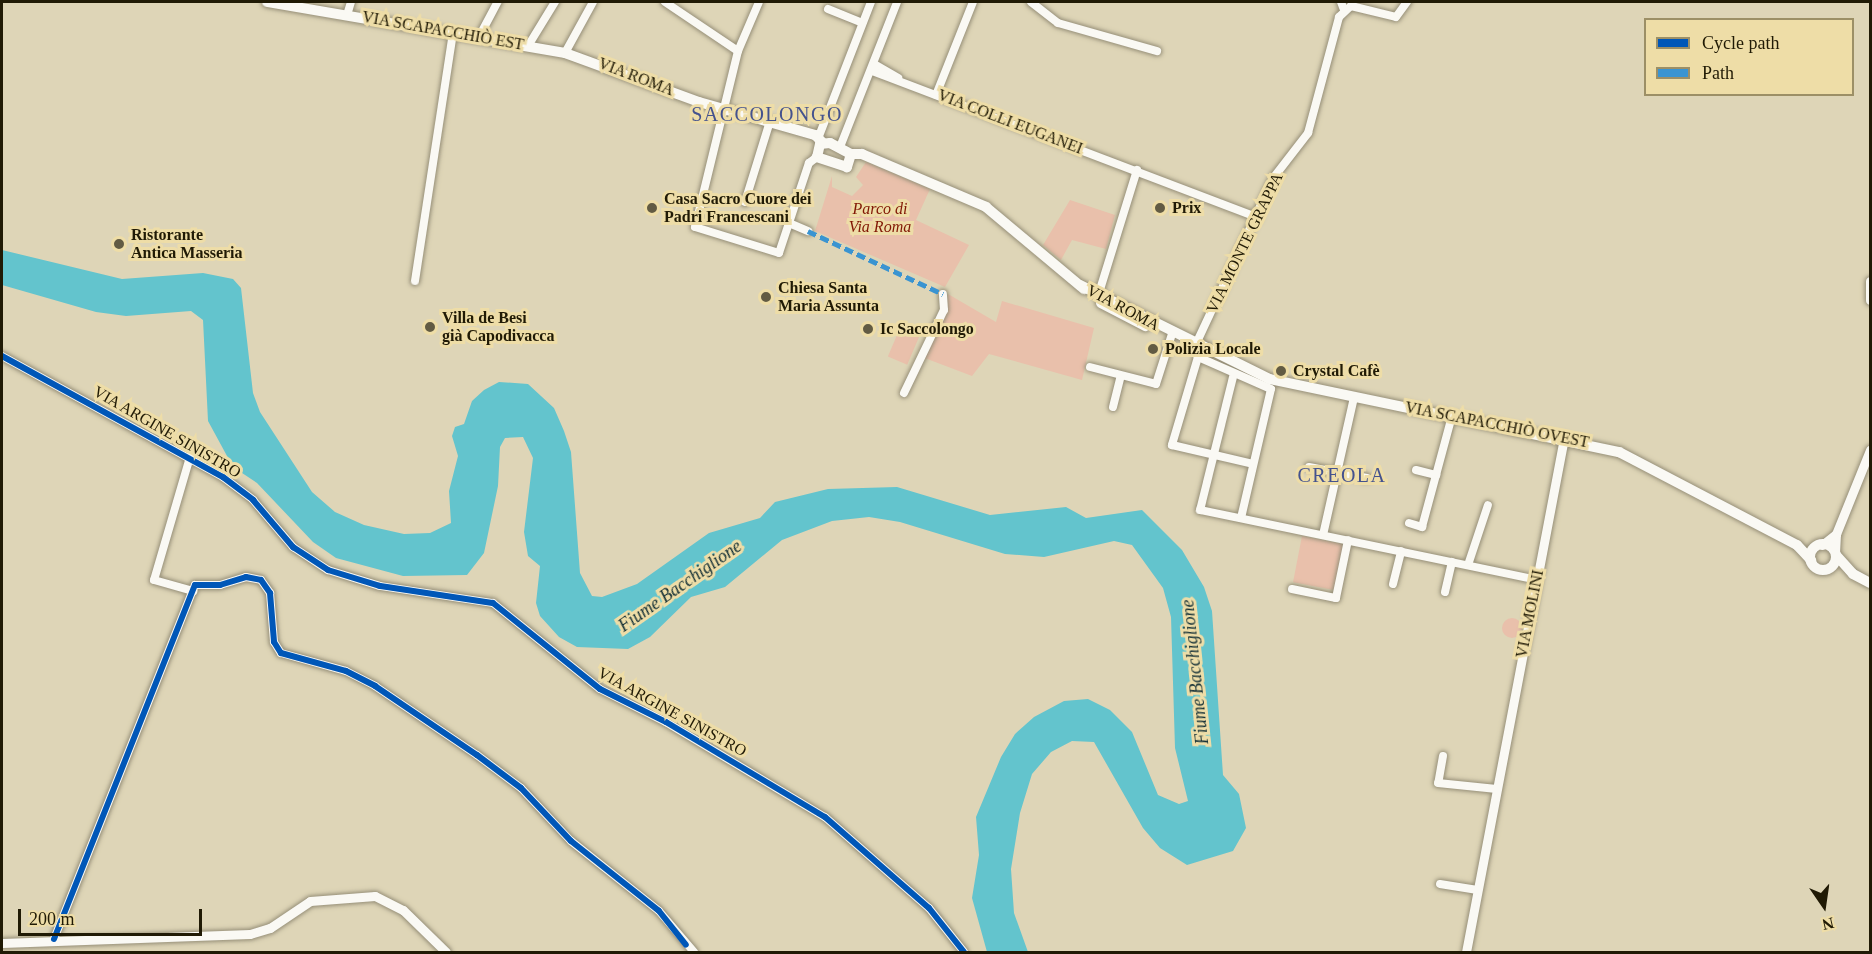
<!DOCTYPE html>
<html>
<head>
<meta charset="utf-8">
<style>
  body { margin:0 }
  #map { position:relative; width:1872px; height:954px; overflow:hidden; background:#ded5b7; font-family:"Times New Roman",serif }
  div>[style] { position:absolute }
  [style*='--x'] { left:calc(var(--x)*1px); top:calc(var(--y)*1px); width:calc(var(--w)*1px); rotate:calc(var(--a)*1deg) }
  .green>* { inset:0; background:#e9c0ab; transform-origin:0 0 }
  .round { border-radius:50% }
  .water>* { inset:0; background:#63c4cd }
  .roads { filter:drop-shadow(0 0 2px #968f78) drop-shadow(0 0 2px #968f78) }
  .minor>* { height:8px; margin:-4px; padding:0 4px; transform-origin:4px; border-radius:4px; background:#faf9f4 }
  .tertiary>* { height:9px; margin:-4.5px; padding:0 4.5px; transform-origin:4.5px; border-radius:4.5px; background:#faf9f4 }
  .secondary>* { height:10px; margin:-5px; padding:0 5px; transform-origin:5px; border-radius:5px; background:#faf9f4 }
  .secondary>.ring { margin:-5px; padding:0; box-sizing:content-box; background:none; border:10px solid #faf9f4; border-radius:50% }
  .quiet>* { height:4.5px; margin-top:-2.25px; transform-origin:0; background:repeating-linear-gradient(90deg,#3a94d1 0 9px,transparent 0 13.5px) }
  .cycleway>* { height:6px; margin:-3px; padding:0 3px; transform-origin:3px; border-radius:3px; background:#0057b8 }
  .dots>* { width:16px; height:16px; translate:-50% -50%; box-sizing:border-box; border:3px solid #eedda7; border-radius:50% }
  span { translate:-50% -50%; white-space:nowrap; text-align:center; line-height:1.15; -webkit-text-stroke:6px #eedda7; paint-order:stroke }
  .street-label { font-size:16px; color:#201a05 }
  .poi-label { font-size:16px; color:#201a05; font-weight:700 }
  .left { translate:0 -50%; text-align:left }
  .park-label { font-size:16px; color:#811704; font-style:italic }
  .water-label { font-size:18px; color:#132f35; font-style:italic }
  .quarter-label { font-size:20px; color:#44528e; letter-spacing:1.5px }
  .frame { position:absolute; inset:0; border:3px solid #201a05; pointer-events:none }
  .legend { position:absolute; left:1644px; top:18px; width:210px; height:78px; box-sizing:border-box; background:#eedda7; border:2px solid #9c8f66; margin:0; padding:8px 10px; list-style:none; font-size:18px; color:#201a05 }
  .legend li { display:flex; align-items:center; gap:12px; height:30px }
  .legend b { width:30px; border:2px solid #9c8f66 }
  .north { position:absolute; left:1794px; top:876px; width:60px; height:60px; -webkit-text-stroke:4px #eedda7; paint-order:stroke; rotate:167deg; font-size:16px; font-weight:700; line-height:24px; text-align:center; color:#201a05 }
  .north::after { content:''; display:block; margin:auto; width:21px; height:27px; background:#201a05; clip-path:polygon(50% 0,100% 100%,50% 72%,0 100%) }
  .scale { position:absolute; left:18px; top:909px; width:184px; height:27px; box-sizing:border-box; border:3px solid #201a05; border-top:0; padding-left:8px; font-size:18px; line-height:21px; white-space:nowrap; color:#201a05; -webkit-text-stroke:4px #eedda7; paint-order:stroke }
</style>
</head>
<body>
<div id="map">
  <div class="green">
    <div style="clip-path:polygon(866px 162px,930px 189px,916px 220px,969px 245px,945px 287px,815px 231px,832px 176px,832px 187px,852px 196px,863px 185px,856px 177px)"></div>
    <div style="clip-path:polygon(1070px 200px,1115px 215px,1106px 249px,1072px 240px,1061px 260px,1043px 245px)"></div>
    <div style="clip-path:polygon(948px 294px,996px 322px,1002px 301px,1094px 328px,1082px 380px,989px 354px,972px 376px,922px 357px,946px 313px)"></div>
    <div style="left:900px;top:328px;width:21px;height:31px;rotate:23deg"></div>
    <div style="left:1302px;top:536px;width:43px;height:47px;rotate:11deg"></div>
    <div class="round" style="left:1502px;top:618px;width:20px;height:20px"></div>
  </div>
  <div class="water">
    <div style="clip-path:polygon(2px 250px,122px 279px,203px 273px,233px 279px,241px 288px,253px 393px,260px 412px,312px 492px,335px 512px,364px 525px,404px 534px,430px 533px,451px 523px,449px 491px,458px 456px,452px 436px,455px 427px,464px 424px,472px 401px,484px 390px,499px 382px,528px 384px,554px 408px,564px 431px,571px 452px,580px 573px,592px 596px,602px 597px,637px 584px,709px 533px,760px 518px,775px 502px,828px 489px,897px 487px,990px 515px,1066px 507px,1086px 518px,1142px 510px,1182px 550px,1204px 587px,1212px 611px,1223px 775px,1239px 794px,1246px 828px,1233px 851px,1187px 865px,1160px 848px,1143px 828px,1094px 742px,1072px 741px,1051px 752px,1032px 774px,1020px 813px,1011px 869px,1014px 913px,1028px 952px,987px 952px,972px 898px,979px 855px,976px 817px,1001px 757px,1015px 734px,1034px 717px,1064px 701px,1088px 699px,1110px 710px,1132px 732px,1158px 795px,1179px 804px,1188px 801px,1175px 748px,1171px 617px,1163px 588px,1132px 545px,1114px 541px,1044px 557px,1005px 554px,900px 522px,869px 517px,832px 521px,782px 540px,725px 587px,691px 597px,650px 637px,628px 649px,577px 647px,559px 637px,540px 616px,536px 603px,540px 566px,528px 556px,524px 532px,533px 458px,523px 437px,505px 438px,500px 447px,498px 486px,484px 553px,467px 575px,403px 576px,336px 558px,313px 542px,257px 483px,233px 467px,208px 421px,203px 320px,191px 311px,126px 316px,96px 312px,2px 285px)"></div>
  </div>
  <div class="roads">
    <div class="minor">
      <div style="--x:665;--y:2;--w:88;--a:33.9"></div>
      <div style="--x:759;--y:2;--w:53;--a:113.2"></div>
      <div style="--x:738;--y:51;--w:181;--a:103.7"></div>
      <div style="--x:695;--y:227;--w:88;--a:17.2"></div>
      <div style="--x:779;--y:253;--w:95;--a:-71.6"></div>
      <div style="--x:809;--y:163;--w:10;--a:-37"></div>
      <div style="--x:1031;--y:2;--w:34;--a:38"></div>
      <div style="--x:1058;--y:23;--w:103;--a:15.8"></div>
      <div style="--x:1341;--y:2;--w:9;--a:69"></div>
      <div style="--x:828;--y:9;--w:37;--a:22"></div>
      <div style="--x:347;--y:15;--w:14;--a:-73"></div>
      <div style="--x:479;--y:37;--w:40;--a:-62"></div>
      <div style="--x:528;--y:46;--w:52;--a:-58.5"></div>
      <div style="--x:565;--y:53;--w:58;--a:-61.2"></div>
      <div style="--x:874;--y:64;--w:28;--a:30"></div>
      <div style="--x:872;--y:71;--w:412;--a:20.8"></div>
      <div style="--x:936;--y:95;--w:100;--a:-68.3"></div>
      <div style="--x:819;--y:136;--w:144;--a:-68.8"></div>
      <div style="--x:840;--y:147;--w:156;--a:-68.5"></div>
      <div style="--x:745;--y:202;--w:85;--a:-72.8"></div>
      <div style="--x:789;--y:223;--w:21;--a:23"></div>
      <div style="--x:415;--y:281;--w:251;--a:-81.3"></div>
      <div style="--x:1098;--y:296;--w:132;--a:-72.8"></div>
      <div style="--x:1196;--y:344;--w:184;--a:-65"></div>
      <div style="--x:1274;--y:177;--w:56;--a:-52.3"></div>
      <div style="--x:1308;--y:133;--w:120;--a:-75"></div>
      <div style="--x:1339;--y:17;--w:16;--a:-43"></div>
      <div style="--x:1351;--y:6;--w:46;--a:13.7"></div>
      <div style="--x:1396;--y:17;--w:19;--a:-54"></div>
      <div style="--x:2;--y:356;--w:252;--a:28.7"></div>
      <div style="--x:223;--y:477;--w:38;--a:37"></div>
      <div style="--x:253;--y:500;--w:62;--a:49.6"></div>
      <div style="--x:293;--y:547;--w:42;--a:33.3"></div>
      <div style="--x:328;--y:570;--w:54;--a:17.1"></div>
      <div style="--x:380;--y:586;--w:114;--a:8.6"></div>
      <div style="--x:493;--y:603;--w:137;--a:38.8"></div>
      <div style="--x:600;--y:689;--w:74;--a:26.6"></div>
      <div style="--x:666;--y:722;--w:185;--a:30.9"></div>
      <div style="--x:825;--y:817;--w:138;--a:41.2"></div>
      <div style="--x:929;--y:908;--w:56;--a:51.5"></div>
      <div style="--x:1090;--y:367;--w:68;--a:14.4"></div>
      <div style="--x:1156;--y:384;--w:52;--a:-72.3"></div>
      <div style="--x:1233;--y:377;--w:137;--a:103.9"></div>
      <div style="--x:1200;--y:510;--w:344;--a:11.7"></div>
      <div style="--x:904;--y:393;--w:92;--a:-64.3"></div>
      <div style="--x:944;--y:310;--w:16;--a:-94"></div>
      <div style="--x:1113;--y:407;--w:32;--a:-76"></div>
      <div style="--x:190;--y:457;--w:128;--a:106.3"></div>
      <div style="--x:154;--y:580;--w:41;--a:15.8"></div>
      <div style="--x:1309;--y:467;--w:59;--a:10.7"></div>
      <div style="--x:1416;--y:470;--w:21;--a:14"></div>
      <div style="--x:1241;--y:518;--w:132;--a:-76.9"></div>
      <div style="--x:1271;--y:389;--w:80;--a:-156.3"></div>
      <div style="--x:1198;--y:357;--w:92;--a:106.5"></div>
      <div style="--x:1172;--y:445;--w:83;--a:13.2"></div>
      <div style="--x:1409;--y:523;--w:14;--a:17"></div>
      <div style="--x:1422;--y:527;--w:115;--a:-74.9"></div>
      <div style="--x:1323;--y:535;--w:141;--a:-77.3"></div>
      <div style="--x:1468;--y:565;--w:63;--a:-71.6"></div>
      <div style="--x:1393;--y:584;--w:34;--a:-76"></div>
      <div style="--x:1292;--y:589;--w:45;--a:11.6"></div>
      <div style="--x:1336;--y:598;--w:59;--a:-78.3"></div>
      <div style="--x:1445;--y:592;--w:31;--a:-77"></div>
      <div style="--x:1443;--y:756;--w:27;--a:100"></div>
      <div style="--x:1438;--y:783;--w:59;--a:5.8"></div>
      <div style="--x:1440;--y:884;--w:38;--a:9"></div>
      <div style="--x:54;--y:939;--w:381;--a:-68.3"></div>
      <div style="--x:195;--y:585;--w:25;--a:0"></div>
      <div style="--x:220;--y:585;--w:27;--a:-17"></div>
      <div style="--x:246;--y:577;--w:15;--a:11"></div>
      <div style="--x:261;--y:580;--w:16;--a:55"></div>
      <div style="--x:270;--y:593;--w:49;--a:85.3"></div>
      <div style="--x:274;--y:642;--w:13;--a:58"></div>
      <div style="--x:281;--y:653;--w:67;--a:15.5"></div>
      <div style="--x:346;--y:671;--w:33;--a:27"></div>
      <div style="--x:375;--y:686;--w:123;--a:34.1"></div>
      <div style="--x:477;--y:755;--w:55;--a:36.9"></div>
      <div style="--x:521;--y:788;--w:73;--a:46.7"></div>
      <div style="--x:571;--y:841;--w:112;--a:38.5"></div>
      <div style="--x:659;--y:911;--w:54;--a:49.5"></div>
    </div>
    <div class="tertiary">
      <div style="--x:1870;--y:281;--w:19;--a:90"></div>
      <div style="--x:1822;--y:545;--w:18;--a:-38"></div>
      <div style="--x:1835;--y:553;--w:19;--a:-87"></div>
      <div style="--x:1836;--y:534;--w:91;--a:-68"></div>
      <div style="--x:2;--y:943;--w:248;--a:-2.1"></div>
      <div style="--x:250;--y:934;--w:21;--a:-17"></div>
      <div style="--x:270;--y:928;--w:48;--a:-34"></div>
      <div style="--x:310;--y:901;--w:65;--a:-4.4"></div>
      <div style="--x:375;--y:896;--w:31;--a:27"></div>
      <div style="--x:403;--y:910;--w:60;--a:44.3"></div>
      <div style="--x:1466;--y:952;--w:523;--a:-79.21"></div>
    </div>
    <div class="secondary">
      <div style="--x:267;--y:2;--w:302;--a:9.7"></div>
      <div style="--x:565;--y:53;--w:143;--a:20.1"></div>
      <div style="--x:699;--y:102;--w:121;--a:15.9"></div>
      <div style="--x:815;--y:135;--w:11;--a:45"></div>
      <div style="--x:830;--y:143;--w:24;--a:28"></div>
      <div style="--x:851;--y:154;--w:14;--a:107"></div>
      <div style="--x:847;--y:167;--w:32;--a:-162"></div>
      <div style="--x:817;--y:157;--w:13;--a:-77"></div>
      <div style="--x:820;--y:144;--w:10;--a:-6"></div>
      <div style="--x:851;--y:154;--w:11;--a:0"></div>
      <div style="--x:862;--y:154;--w:135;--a:23.1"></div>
      <div style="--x:986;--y:207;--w:128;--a:39.9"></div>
      <div style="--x:1080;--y:285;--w:211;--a:26.4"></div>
      <div style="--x:1269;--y:379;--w:358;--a:11.8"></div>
      <div style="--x:1619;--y:452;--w:201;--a:27.6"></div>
      <div style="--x:1797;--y:545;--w:21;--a:47"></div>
      <div style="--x:1101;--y:303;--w:50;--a:27.6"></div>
      <div class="ring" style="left:1810px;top:544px;width:16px;height:16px"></div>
      <div style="--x:1836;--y:555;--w:25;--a:48"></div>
      <div style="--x:1853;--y:574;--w:19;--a:28"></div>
    </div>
  </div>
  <div class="quiet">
    <div style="--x:808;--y:231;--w:149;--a:25"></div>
  </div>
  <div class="cycleway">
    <div style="--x:2;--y:356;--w:252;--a:28.7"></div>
    <div style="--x:223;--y:477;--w:38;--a:37"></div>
    <div style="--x:253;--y:500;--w:62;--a:49.6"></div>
    <div style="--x:293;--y:547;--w:42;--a:33.3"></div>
    <div style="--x:328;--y:570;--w:54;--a:17.1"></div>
    <div style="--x:380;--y:586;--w:114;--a:8.6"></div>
    <div style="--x:493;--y:603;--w:137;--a:38.8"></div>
    <div style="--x:600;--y:689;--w:74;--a:26.6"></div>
    <div style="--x:666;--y:722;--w:185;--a:30.9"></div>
    <div style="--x:825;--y:817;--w:138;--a:41.2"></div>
    <div style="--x:929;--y:908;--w:56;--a:51.5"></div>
    <div style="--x:54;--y:939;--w:381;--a:-68.3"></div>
    <div style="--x:195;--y:585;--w:25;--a:0"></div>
    <div style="--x:220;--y:585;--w:27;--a:-17"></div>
    <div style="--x:246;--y:577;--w:15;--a:11"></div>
    <div style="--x:261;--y:580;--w:16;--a:55"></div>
    <div style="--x:270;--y:593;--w:49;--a:85.3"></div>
    <div style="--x:274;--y:642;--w:13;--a:58"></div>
    <div style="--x:281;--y:653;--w:67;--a:15.5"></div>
    <div style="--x:346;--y:671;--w:33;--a:27"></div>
    <div style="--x:375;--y:686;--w:123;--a:34.1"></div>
    <div style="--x:477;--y:755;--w:55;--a:36.9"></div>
    <div style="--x:521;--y:788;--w:73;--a:46.7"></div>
    <div style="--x:571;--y:841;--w:112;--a:38.5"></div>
    <div style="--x:659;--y:911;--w:43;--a:51.5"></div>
  </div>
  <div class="dots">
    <div style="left:652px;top:208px;background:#625b43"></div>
    <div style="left:1160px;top:208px;background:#625b43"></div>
    <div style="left:119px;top:244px;background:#625b43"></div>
    <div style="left:766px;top:297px;background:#625b43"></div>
    <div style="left:430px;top:327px;background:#625b43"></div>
    <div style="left:868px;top:329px;background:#625b43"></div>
    <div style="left:1153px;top:349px;background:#625b43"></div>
    <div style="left:1281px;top:371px;background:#625b43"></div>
  </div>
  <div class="street-label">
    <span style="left:443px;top:31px;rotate:10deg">VIA SCAPACCHIÒ EST</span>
    <span style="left:636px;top:77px;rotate:21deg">VIA ROMA</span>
    <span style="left:1010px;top:122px;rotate:21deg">VIA COLLI EUGANEI</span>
    <span style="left:1245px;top:243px;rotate:-64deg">VIA MONTE GRAPPA</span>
    <span style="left:1123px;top:308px;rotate:28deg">VIA ROMA</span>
    <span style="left:1497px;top:425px;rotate:11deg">VIA SCAPACCHIÒ OVEST</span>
    <span style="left:167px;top:432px;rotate:30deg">VIA ARGINE SINISTRO</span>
    <span style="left:1530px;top:614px;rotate:-79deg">VIA MOLINI</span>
    <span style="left:672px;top:712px;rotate:29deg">VIA ARGINE SINISTRO</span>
  </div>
  <div class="poi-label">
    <span class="left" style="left:664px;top:208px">Casa Sacro Cuore dei<br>Padri Francescani</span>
    <span class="left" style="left:1172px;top:208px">Prix</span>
    <span class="left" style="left:131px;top:244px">Ristorante<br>Antica Masseria</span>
    <span class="left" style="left:778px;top:297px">Chiesa Santa<br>Maria Assunta</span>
    <span class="left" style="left:442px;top:327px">Villa de Besi<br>già Capodivacca</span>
    <span class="left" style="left:880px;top:329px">Ic Saccolongo</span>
    <span class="left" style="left:1165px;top:349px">Polizia Locale</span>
    <span class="left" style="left:1293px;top:371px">Crystal Cafè</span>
  </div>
  <div class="park-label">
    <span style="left:880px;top:218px">Parco di<br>Via Roma</span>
  </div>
  <div class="water-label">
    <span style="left:680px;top:586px;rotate:-35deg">Fiume Bacchiglione</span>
    <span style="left:1195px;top:672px;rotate:-96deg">Fiume Bacchiglione</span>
  </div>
  <div class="quarter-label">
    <span style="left:767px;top:114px">SACCOLONGO</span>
    <span style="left:1342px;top:475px">CREOLA</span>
  </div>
  <div class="frame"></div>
  <ul class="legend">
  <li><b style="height:8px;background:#0057b8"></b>Cycle path</li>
  <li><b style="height:8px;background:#3a94d1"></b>Path</li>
  </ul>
  <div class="north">N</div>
  <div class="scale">200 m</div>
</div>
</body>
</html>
